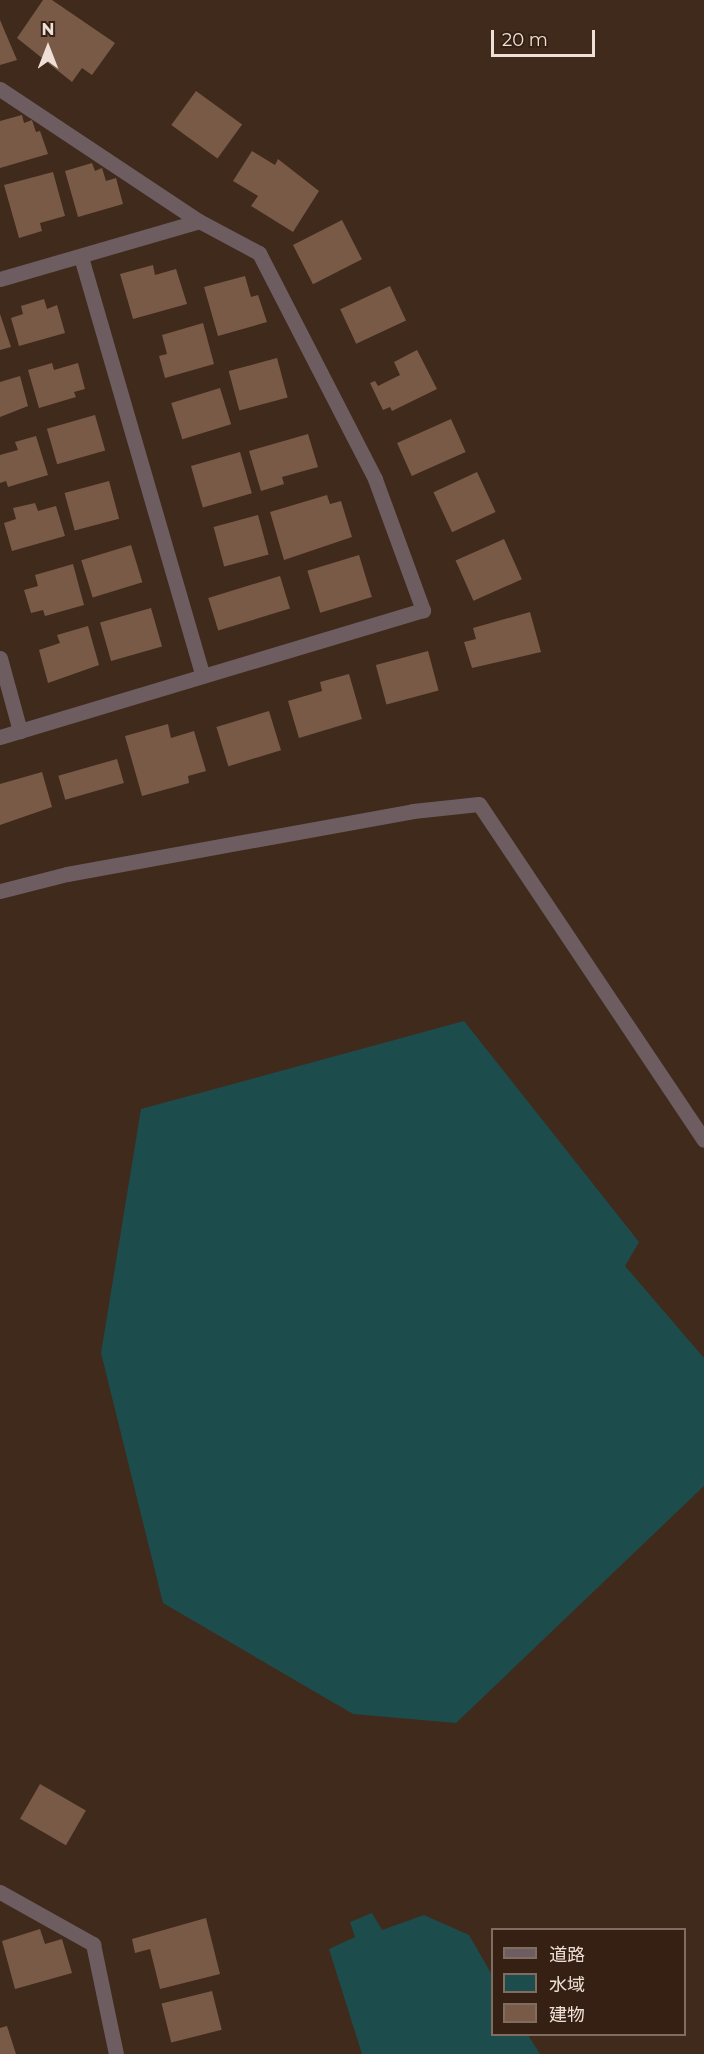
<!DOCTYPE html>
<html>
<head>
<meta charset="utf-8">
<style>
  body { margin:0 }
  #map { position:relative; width:704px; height:2054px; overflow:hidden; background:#402a1c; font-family:Montserrat,"Noto Sans JP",sans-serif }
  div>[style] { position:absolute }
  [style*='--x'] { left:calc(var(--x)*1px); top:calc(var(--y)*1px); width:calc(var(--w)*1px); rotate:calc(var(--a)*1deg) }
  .water>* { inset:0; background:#1d4c4d }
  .building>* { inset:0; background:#795a47; transform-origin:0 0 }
  .minor>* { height:15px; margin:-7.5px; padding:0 7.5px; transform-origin:7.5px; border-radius:7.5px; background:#6d5c60 }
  span { translate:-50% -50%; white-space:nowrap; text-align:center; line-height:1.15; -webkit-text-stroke:4.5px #362013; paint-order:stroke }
  .legend { position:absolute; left:491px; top:1928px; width:195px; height:108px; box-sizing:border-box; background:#362013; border:2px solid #806d61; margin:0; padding:8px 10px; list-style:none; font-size:18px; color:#efe0d7 }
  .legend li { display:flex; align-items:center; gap:12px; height:30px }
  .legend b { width:30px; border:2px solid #806d61 }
  .north { position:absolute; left:18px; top:18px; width:60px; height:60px; -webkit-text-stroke:4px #362013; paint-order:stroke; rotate:0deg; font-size:16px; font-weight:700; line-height:24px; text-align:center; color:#efe0d7 }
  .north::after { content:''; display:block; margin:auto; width:21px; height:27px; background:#efe0d7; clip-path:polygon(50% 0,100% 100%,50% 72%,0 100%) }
  .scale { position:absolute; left:491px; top:30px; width:104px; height:27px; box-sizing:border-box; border:3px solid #efe0d7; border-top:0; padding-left:8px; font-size:18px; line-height:21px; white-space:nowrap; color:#efe0d7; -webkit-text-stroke:4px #362013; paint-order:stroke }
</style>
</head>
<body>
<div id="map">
  <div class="water">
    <div style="clip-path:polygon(464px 1021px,639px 1242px,625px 1266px,704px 1358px,704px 1486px,456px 1723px,353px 1714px,163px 1603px,101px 1353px,141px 1109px)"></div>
    <div style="clip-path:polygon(372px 1913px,382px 1930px,424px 1915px,469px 1935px,492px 1975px,492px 2034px,528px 2035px,540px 2054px,362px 2054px,329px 1949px,355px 1937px,350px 1922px)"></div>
  </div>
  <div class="building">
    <div style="clip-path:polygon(43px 0,52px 0,115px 43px,92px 75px,82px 68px,72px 82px,17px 38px)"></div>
    <div style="clip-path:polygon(0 20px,17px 60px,0 65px)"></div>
    <div style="left:196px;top:91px;width:57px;height:42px;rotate:36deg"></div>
    <div style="clip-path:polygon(22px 115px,24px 123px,32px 120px,36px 132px,40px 131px,48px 154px,0 168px,0 121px)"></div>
    <div style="clip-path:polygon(252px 151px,275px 165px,278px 159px,319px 191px,293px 232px,251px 206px,258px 196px,233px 181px)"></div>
    <div style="clip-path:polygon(92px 163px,95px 171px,102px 168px,106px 181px,116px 178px,123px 204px,78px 217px,65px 171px)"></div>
    <div style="clip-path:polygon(53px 172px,65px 216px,40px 223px,42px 231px,19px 238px,4px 185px)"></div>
    <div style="left:342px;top:220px;width:44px;height:55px;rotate:63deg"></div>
    <div style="clip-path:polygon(153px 265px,155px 275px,176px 269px,187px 304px,133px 319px,120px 274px)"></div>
    <div style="clip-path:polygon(245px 276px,251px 297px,258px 295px,267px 322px,218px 336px,204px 287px)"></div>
    <div style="left:390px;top:286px;width:38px;height:55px;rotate:65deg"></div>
    <div style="clip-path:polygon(44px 299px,47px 309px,57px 305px,65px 333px,19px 346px,11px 318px,23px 314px,21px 306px)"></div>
    <div style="clip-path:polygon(0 314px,11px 347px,0 350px)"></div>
    <div style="clip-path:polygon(203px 323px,214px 364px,165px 378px,159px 356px,167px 354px,162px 335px)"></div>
    <div style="clip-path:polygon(417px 350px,437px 389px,392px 411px,390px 407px,383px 410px,370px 383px,375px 381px,378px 386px,400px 375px,394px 362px)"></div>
    <div style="left:277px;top:358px;width:41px;height:50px;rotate:75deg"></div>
    <div style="clip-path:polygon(52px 363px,54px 370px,78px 363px,85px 389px,74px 392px,76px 397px,39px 408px,28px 370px)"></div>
    <div style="clip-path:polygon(20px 376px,28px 406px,0 417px,0 382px)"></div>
    <div style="left:220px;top:388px;width:38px;height:51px;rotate:73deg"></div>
    <div style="left:95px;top:415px;width:37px;height:50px;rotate:74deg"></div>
    <div style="left:451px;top:419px;width:36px;height:59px;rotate:66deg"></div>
    <div style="clip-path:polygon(308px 434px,318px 467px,282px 477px,284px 484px,261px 491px,249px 451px)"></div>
    <div style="clip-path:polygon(36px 436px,48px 475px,8px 487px,6px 481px,0 483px,0 455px,18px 450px,15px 442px)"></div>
    <div style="left:240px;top:452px;width:43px;height:51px;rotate:74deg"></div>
    <div style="left:477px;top:472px;width:44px;height:48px;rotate:65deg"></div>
    <div style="left:109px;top:481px;width:39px;height:46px;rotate:75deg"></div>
    <div style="clip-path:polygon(327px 495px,330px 504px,341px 501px,352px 537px,284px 560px,270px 512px)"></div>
    <div style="clip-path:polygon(35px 503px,38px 511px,56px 506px,65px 536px,12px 551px,4px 523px,16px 519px,13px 508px)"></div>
    <div style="left:258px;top:515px;width:41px;height:46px;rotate:75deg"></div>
    <div style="left:504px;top:539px;width:44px;height:53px;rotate:66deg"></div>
    <div style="left:131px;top:545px;width:39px;height:52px;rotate:73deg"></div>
    <div style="left:359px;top:555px;width:44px;height:54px;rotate:73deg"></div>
    <div style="clip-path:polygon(73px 564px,84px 605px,45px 616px,43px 610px,31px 613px,24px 590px,38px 586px,35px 575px)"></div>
    <div style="left:280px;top:576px;width:34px;height:75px;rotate:73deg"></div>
    <div style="left:151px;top:608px;width:40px;height:53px;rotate:74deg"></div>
    <div style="clip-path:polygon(530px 612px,541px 652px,472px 668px,464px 642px,476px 639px,473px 628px)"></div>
    <div style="clip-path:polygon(88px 626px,99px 665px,48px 683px,39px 650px,60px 643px,57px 635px)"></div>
    <div style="left:428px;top:651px;width:41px;height:54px;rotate:75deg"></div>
    <div style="clip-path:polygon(349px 674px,362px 719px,299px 738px,288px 701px,322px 691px,320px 682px)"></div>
    <div style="left:269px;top:711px;width:41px;height:55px;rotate:73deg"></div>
    <div style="clip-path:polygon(168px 724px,171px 738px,194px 731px,206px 771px,188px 776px,189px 783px,142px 796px,125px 736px)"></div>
    <div style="left:117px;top:759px;width:25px;height:61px;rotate:74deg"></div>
    <div style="clip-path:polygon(42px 772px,52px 807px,0 825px,0 784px)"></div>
    <div style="left:40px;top:1784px;width:53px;height:40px;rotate:30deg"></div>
    <div style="clip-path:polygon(206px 1918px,220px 1974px,160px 1989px,150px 1949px,135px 1953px,132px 1939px)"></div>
    <div style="clip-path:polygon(40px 1929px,45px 1944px,62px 1939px,72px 1973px,15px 1989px,2px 1941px)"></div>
    <div style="left:212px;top:1991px;width:40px;height:52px;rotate:76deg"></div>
    <div style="clip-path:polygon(7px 2026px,16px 2054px,0 2054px,0 2028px)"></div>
  </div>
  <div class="minor">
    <div style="--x:0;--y:89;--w:239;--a:33.6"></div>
    <div style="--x:199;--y:221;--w:68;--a:28.1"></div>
    <div style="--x:259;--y:253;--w:254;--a:62.8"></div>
    <div style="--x:375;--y:479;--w:140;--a:69.9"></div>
    <div style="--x:423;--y:610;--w:442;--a:163.3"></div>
    <div style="--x:81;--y:257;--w:436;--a:73.8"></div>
    <div style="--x:0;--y:279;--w:207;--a:-16.2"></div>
    <div style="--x:0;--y:658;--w:76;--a:74.7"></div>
    <div style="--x:0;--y:891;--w:69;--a:-14.2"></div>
    <div style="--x:67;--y:874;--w:352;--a:-10.3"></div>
    <div style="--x:413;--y:811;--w:66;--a:-6.1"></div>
    <div style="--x:479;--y:804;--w:404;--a:56.2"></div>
    <div style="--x:0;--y:1892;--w:107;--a:29.2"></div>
    <div style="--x:93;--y:1944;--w:112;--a:78.2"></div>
  </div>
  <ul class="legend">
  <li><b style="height:8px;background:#6d5c60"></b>道路</li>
  <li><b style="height:16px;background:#1d4c4d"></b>水域</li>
  <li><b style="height:16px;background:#795a47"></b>建物</li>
  </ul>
  <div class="north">N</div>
  <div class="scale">20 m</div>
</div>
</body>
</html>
